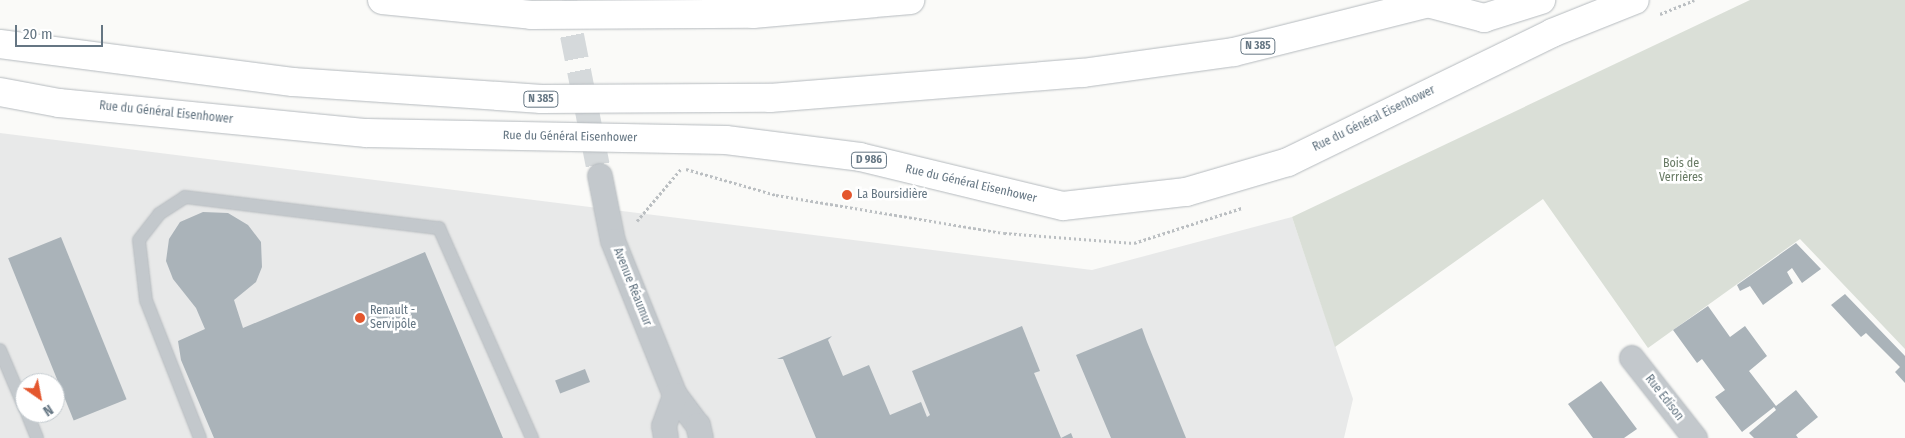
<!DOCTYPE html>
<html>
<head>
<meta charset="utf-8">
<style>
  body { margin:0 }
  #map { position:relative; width:1905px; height:438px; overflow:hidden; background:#fafaf8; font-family:"Fira Sans Condensed",sans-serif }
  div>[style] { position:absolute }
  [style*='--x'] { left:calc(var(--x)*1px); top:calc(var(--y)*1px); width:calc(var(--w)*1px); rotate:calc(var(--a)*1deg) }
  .built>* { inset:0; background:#e8e9e9 }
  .green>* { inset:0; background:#dadfd7 }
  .building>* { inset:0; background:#aab3b9; transform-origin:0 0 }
  .street-tunnel>* { height:24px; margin-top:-12px; transform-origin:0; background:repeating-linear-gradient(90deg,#d5d9db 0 24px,transparent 0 36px) }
  .path>* { height:3px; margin-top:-1.5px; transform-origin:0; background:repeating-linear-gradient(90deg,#bbbfc2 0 2.5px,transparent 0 5px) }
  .roads { filter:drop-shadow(0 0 1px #b5babe) drop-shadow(0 0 1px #b5babe) }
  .lane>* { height:12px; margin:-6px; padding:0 6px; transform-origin:6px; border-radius:6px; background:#c3c8cc }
  .street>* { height:24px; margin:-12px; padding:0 12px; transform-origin:12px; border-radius:12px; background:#c3c8cc }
  .primary>* { height:28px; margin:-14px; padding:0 14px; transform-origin:14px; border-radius:14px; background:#fff }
  .highway>* { height:28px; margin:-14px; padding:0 14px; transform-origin:14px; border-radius:14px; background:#fff }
  .dots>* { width:14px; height:14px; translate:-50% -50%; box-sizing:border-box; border:2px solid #fff; border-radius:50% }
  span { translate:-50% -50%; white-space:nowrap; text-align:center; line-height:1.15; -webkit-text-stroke:5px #fff; paint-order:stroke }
  .shield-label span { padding:1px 4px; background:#fff; border:1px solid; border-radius:4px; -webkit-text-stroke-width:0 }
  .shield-label { font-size:11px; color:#657683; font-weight:700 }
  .street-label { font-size:12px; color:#657683 }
  .park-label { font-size:12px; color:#687a64 }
  .poi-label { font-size:12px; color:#657683 }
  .left { translate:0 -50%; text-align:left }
  .north { position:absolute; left:15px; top:373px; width:50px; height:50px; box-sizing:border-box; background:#fff; border:1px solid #c1c8cd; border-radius:50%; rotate:147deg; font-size:14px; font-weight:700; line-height:20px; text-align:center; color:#657683 }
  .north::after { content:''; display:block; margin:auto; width:18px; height:22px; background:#e4572e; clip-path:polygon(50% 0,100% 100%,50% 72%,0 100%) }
  .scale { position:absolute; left:15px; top:25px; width:88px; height:22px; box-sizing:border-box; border:2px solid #657683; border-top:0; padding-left:6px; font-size:15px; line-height:18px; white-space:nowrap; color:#657683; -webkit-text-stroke:4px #fff; paint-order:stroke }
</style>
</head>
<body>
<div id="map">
  <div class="built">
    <div style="clip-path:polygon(evenodd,0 133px,1092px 270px,1292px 217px,1353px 399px,1344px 438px,0 438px,0 133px,25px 383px,55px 383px,55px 413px,25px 413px,25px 383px)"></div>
  </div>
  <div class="green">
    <div style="clip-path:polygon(1750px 0,1905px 0,1905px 349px,1800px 239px,1648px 348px,1543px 199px,1335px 347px,1292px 217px)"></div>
  </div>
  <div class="building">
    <div style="clip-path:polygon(203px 212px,228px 213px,248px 225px,261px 242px,262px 267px,256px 282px,234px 300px,243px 328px,425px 252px,503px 438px,214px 438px,181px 360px,178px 341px,205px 329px,196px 308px,173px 279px,166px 261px,169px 239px,180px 222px)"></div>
    <div style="left:61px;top:237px;width:175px;height:57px;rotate:68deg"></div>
    <div style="clip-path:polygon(1796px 243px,1821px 269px,1802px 283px,1792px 268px,1787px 272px,1793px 283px,1763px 305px,1750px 286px,1740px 291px,1737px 285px)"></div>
    <div style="clip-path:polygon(1845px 294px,1905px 356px,1905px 383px,1895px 372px,1900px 367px,1866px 333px,1861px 337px,1831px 305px)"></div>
    <div style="clip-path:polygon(1708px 306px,1730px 337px,1745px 326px,1767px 356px,1749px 371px,1776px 406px,1796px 390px,1818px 417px,1796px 435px,1798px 438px,1754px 438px,1749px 433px,1776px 410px,1774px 407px,1742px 432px,1715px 397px,1725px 390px,1702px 359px,1697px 363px,1673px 330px)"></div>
    <div style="clip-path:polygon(1022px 326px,1040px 371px,1034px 373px,1061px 438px,1071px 433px,1073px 438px,816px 438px,783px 359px,777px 359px,832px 336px,828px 340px,843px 376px,869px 365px,890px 415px,921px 402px,927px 417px,930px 415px,912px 371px)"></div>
    <div style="clip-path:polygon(1142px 328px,1147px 342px,1186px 438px,1111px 438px,1076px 355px)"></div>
    <div style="left:585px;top:369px;width:14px;height:32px;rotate:69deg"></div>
    <div style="clip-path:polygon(1601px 381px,1637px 429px,1624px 438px,1593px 438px,1568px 404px)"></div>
  </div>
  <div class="street-tunnel">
    <div style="--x:565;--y:0;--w:179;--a:78.8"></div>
  </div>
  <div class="path">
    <div style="--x:1660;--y:14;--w:37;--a:-22"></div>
    <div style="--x:686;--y:169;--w:94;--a:16.1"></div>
    <div style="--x:776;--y:195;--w:231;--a:9.5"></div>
    <div style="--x:1004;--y:233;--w:130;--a:4.4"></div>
    <div style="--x:1134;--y:243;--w:114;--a:-18"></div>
    <div style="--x:637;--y:221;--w:68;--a:-49.8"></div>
  </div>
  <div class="roads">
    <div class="lane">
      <div style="--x:0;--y:350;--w:64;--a:67"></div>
      <div style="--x:27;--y:413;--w:27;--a:68"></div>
      <div style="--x:200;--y:438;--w:148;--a:-111.4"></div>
      <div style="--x:146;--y:300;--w:60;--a:-96.7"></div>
      <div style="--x:139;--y:240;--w:33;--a:-52"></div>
      <div style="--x:159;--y:214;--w:31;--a:-33"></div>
      <div style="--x:185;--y:197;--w:256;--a:7"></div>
      <div style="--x:439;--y:228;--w:230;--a:66.1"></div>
    </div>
    <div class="street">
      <div style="--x:600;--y:176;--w:66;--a:78.7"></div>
      <div style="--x:613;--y:241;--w:166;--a:68.1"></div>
      <div style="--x:675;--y:395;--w:38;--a:53"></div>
      <div style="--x:698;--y:425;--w:13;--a:77"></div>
      <div style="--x:1632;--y:358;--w:102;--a:51.8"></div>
      <div style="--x:666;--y:438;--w:12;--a:-99"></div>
      <div style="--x:664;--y:426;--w:33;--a:-70"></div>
    </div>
    <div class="primary">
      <div style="--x:0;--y:92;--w:60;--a:10.6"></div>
      <div style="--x:59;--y:103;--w:309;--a:5.6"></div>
      <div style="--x:367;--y:133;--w:359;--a:1.1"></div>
      <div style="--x:726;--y:140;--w:135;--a:7.2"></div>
      <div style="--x:860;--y:157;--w:209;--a:13.6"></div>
      <div style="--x:1063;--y:206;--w:124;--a:-6.5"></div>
      <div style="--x:1186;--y:192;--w:106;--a:-16.4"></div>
      <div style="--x:1288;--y:162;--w:294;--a:-26"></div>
      <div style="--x:1552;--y:33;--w:89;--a:-21.7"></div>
    </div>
    <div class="highway">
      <div style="--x:382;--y:0;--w:150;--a:5.7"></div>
      <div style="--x:531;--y:15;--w:222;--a:-0.3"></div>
      <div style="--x:753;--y:14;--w:158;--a:-5.1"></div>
      <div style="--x:1431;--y:4;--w:55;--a:14.8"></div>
      <div style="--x:1484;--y:18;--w:60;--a:-17.5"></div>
      <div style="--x:0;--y:44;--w:295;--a:7.4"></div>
      <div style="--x:293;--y:82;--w:249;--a:3.9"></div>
      <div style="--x:541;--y:99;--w:229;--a:-0.3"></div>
      <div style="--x:770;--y:98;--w:314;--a:-4.6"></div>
      <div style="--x:1083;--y:73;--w:152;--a:-7.9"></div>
      <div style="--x:1234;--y:52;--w:213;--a:-14.1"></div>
    </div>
  </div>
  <div class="dots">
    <div style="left:847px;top:195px;background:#e4572e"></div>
    <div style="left:360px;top:318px;background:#e4572e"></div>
  </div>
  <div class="shield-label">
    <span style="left:1258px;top:46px">N 385</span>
    <span style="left:541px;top:99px">N 385</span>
    <span style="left:869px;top:160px">D 986</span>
  </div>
  <div class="street-label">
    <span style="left:166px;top:113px;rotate:6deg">Rue du Général Eisenhower</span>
    <span style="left:1374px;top:119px;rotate:-26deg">Rue du Général Eisenhower</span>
    <span style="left:570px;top:137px;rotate:1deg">Rue du Général Eisenhower</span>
    <span style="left:971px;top:184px;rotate:13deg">Rue du Général Eisenhower</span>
    <span style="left:632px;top:287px;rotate:68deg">Avenue Réaumur</span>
    <span style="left:1664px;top:398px;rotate:52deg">Rue Edison</span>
  </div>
  <div class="park-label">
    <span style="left:1681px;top:171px">Bois de<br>Verrières</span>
  </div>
  <div class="poi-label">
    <span class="left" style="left:857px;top:195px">La Boursidière</span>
    <span class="left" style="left:370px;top:318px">Renault -<br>Servipôle</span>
  </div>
  <div class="north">N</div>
  <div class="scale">20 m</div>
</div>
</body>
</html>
